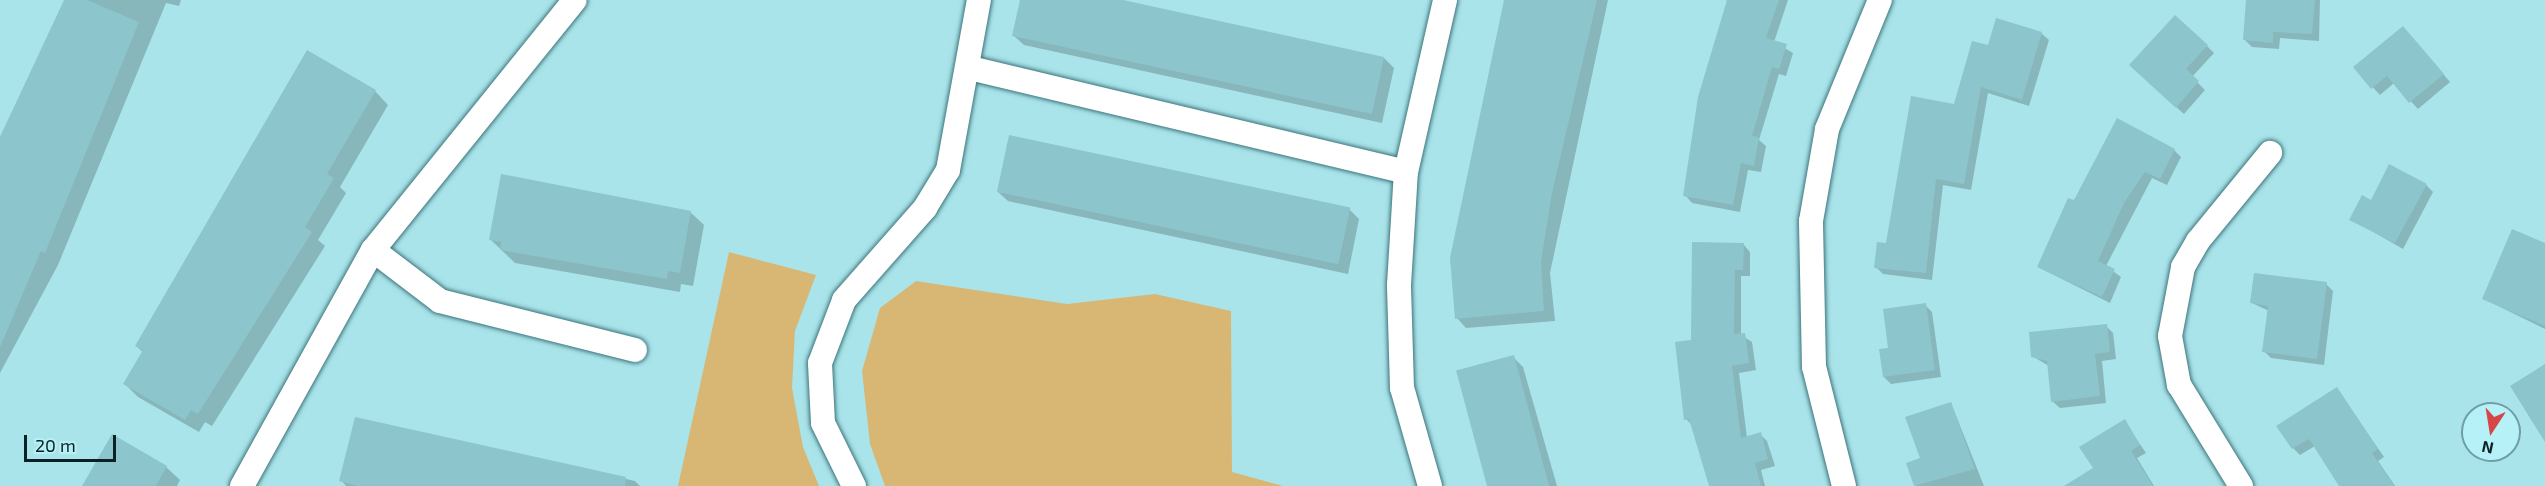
<!DOCTYPE html>
<html>
<head>
<meta charset="utf-8">
<style>
  body { margin:0 }
  #map { position:relative; width:2545px; height:486px; overflow:hidden; background:#a9e4ea; font-family:"Exo 2",sans-serif }
  div>[style] { position:absolute }
  [style*='--x'] { left:calc(var(--x)*1px); top:calc(var(--y)*1px); width:calc(var(--w)*1px); rotate:calc(var(--a)*1deg) }
  .green>* { inset:0; background:#d8b775 }
  .shadow>* { inset:0; background:#0003 }
  .building>* { inset:0; background:#8cc5cb; transform-origin:0 0 }
  .roads { filter:drop-shadow(0 0 2px #3d757b) drop-shadow(0 0 2px #3d757b) }
  .minor>* { height:24px; margin:-12px; padding:0 12px; transform-origin:12px; border-radius:12px; background:#fff }
  span { translate:-50% -50%; white-space:nowrap; text-align:center; line-height:1.15; -webkit-text-stroke:4.5px #b6f1f7; paint-order:stroke }
  .north { position:absolute; left:2461px; top:402px; width:60px; height:60px; box-sizing:border-box; background:#b6f1f7; border:2px solid #719ea3; border-radius:50%; rotate:192deg; font-size:16px; font-weight:700; line-height:24px; text-align:center; color:#0a2224 }
  .north::after { content:''; display:block; margin:auto; width:21px; height:27px; background:#d64647; clip-path:polygon(50% 0,100% 100%,50% 72%,0 100%) }
  .scale { position:absolute; left:24px; top:435px; width:92px; height:27px; box-sizing:border-box; border:3px solid #0a2224; border-top:0; padding-left:8px; font-size:18px; line-height:21px; white-space:nowrap; color:#0a2224; -webkit-text-stroke:4px #b6f1f7; paint-order:stroke }
</style>
</head>
<body>
<div id="map">
  <div class="green">
    <div style="clip-path:polygon(729px 252px,816px 275px,795px 331px,792px 388px,803px 447px,819px 486px,678px 486px)"></div>
    <div style="clip-path:polygon(916px 281px,1067px 304px,1155px 294px,1231px 311px,1232px 472px,1283px 486px,885px 486px,870px 444px,862px 371px,880px 308px)"></div>
  </div>
  <div class="shadow">
    <div style="clip-path:polygon(66px 0,181px 0,179px 6px,166px 3px,58px 265px,0 373px,0 137px)"></div>
    <div style="clip-path:polygon(1021px 0,1114px 0,1384px 58px,1394px 68px,1382px 123px,1024px 45px,1014px 36px)"></div>
    <div style="clip-path:polygon(1505px 0,1608px 0,1550px 273px,1555px 321px,1466px 328px,1457px 318px,1451px 258px)"></div>
    <div style="clip-path:polygon(1725px 0,1788px 0,1774px 42px,1793px 53px,1786px 76px,1779px 74px,1759px 140px,1766px 146px,1761px 172px,1748px 170px,1740px 212px,1692px 203px,1685px 195px,1729px 1px)"></div>
    <div style="clip-path:polygon(2248px 0,2320px 0,2319px 41px,2280px 38px,2279px 49px,2252px 47px,2245px 40px)"></div>
    <div style="clip-path:polygon(2041px 33px,2049px 40px,2029px 106px,1988px 93px,1971px 190px,1943px 185px,1932px 280px,1883px 274px,1876px 267px,1989px 47px)"></div>
    <div style="clip-path:polygon(2410px 35px,2450px 82px,2418px 109px,2394px 83px,2380px 95px,2355px 68px)"></div>
    <div style="clip-path:polygon(2207px 46px,2214px 53px,2192px 77px,2205px 90px,2184px 114px,2138px 72px)"></div>
    <div style="clip-path:polygon(375px 91px,388px 105px,340px 187px,346px 193px,318px 240px,325px 246px,212px 426px,205px 422px,199px 432px,138px 397px,125px 384px,143px 352px,136px 346px)"></div>
    <div style="clip-path:polygon(2174px 150px,2181px 157px,2167px 185px,2152px 178px,2106px 266px,2121px 277px,2110px 303px,2038px 267px,2075px 202px)"></div>
    <div style="clip-path:polygon(2426px 185px,2433px 192px,2403px 249px,2351px 219px,2371px 202px)"></div>
    <div style="clip-path:polygon(998px 192px,1349px 209px,1359px 219px,1348px 274px,1008px 201px)"></div>
    <div style="clip-path:polygon(690px 212px,704px 225px,693px 286px,681px 284px,680px 292px,515px 263px,491px 240px)"></div>
    <div style="clip-path:polygon(1743px 244px,1750px 252px,1750px 276px,1741px 276px,1741px 335px,1752px 342px,1756px 370px,1739px 373px,1747px 438px,1760px 434px,1767px 441px,1775px 466px,1761px 470px,1765px 486px,1711px 486px,1693px 426px,1686px 419px,1693px 341px)"></div>
    <div style="clip-path:polygon(2545px 244px,2545px 329px,2484px 299px)"></div>
    <div style="clip-path:polygon(2326px 284px,2333px 291px,2324px 365px,2271px 358px,2264px 351px,2269px 311px,2252px 303px)"></div>
    <div style="clip-path:polygon(1925px 305px,1932px 312px,1941px 377px,1891px 384px,1884px 377px,1890px 349px)"></div>
    <div style="clip-path:polygon(2106px 326px,2113px 333px,2116px 359px,2102px 361px,2106px 403px,2060px 408px,2052px 401px,2049px 366px,2032px 356px)"></div>
    <div style="clip-path:polygon(1513px 357px,1523px 367px,1557px 486px,1489px 486px)"></div>
    <div style="clip-path:polygon(2337px 389px,2384px 457px,2378px 461px,2395px 486px,2341px 486px,2315px 446px,2300px 455px,2293px 448px)"></div>
    <div style="clip-path:polygon(1951px 403px,1984px 486px,1916px 486px,1908px 464px,1921px 459px)"></div>
    <div style="clip-path:polygon(356px 419px,635px 481px,640px 486px,346px 486px,341px 480px)"></div>
    <div style="clip-path:polygon(2124px 421px,2146px 453px,2137px 458px,2154px 486px,2095px 486px,2095px 469px)"></div>
    <div style="clip-path:polygon(112px 436px,166px 467px,180px 480px,177px 486px,83px 486px)"></div>
  </div>
  <div class="building">
    <div style="clip-path:polygon(64px 0,87px 0,139px 22px,45px 253px,41px 251px,0 347px,0 137px)"></div>
    <div style="clip-path:polygon(1020px 0,1123px 0,1384px 57px,1372px 114px,1012px 36px)"></div>
    <div style="clip-path:polygon(1504px 0,1597px 0,1552px 193px,1541px 262px,1544px 311px,1455px 319px,1450px 258px)"></div>
    <div style="clip-path:polygon(1727px 0,1779px 0,1766px 38px,1787px 44px,1779px 69px,1772px 67px,1752px 136px,1759px 137px,1754px 166px,1741px 163px,1733px 205px,1683px 196px,1698px 97px)"></div>
    <div style="clip-path:polygon(2246px 0,2315px 0,2312px 34px,2273px 32px,2273px 43px,2243px 40px)"></div>
    <div style="clip-path:polygon(2175px 15px,2208px 45px,2186px 69px,2199px 81px,2176px 108px,2129px 65px)"></div>
    <div style="clip-path:polygon(1996px 18px,2042px 32px,2022px 100px,1981px 87px,1964px 184px,1936px 179px,1926px 273px,1874px 268px,1877px 242px,1886px 243px,1911px 96px,1954px 104px,1972px 41px,1988px 45px)"></div>
    <div style="clip-path:polygon(2403px 26px,2444px 74px,2409px 103px,2387px 76px,2371px 89px,2353px 67px)"></div>
    <div style="clip-path:polygon(307px 50px,376px 90px,327px 174px,334px 178px,305px 227px,312px 232px,198px 414px,191px 410px,185px 420px,123px 384px,143px 350px,135px 346px)"></div>
    <div style="clip-path:polygon(2117px 118px,2175px 149px,2160px 179px,2145px 172px,2124px 203px,2098px 261px,2115px 269px,2102px 297px,2037px 267px,2068px 198px,2074px 200px)"></div>
    <div style="left:1009px;top:135px;width:349px;height:58px;rotate:12deg"></div>
    <div style="clip-path:polygon(2389px 164px,2427px 184px,2395px 243px,2349px 220px,2362px 195px,2371px 200px)"></div>
    <div style="clip-path:polygon(501px 174px,691px 211px,680px 273px,668px 271px,667px 279px,500px 250px,501px 242px,489px 240px)"></div>
    <div style="clip-path:polygon(2512px 229px,2545px 243px,2545px 326px,2482px 299px)"></div>
    <div style="clip-path:polygon(1692px 242px,1744px 243px,1743px 270px,1735px 270px,1734px 334px,1745px 333px,1749px 363px,1732px 366px,1741px 438px,1761px 432px,1768px 459px,1755px 463px,1761px 486px,1709px 486px,1689px 419px,1684px 420px,1675px 342px,1691px 340px)"></div>
    <div style="clip-path:polygon(2254px 273px,2327px 282px,2317px 359px,2262px 352px,2268px 306px,2250px 303px)"></div>
    <div style="clip-path:polygon(1926px 303px,1935px 370px,1883px 377px,1879px 349px,1888px 348px,1883px 309px)"></div>
    <div style="clip-path:polygon(2107px 324px,2110px 352px,2095px 354px,2100px 396px,2051px 402px,2047px 361px,2031px 357px,2029px 332px)"></div>
    <div style="left:1514px;top:355px;width:136px;height:60px;rotate:75deg"></div>
    <div style="clip-path:polygon(2545px 364px,2545px 442px,2510px 386px)"></div>
    <div style="clip-path:polygon(2337px 387px,2378px 449px,2372px 453px,2394px 486px,2339px 486px,2309px 439px,2292px 449px,2276px 426px)"></div>
    <div style="clip-path:polygon(1951px 402px,1975px 469px,1914px 486px,1906px 463px,1920px 458px,1905px 417px)"></div>
    <div style="clip-path:polygon(355px 417px,626px 477px,625px 486px,357px 486px,339px 481px)"></div>
    <div style="clip-path:polygon(2125px 419px,2140px 445px,2131px 451px,2153px 486px,2064px 486px,2093px 468px,2079px 447px)"></div>
    <div style="clip-path:polygon(112px 434px,167px 466px,156px 486px,82px 486px)"></div>
  </div>
  <div class="roads">
    <div class="minor">
      <div style="--x:970;--y:68;--w:448;--a:13.4"></div>
      <div style="--x:373;--y:250;--w:84;--a:37.3"></div>
      <div style="--x:440;--y:301;--w:201;--a:14.1"></div>
      <div style="--x:242;--y:486;--w:270;--a:-61"></div>
      <div style="--x:373;--y:250;--w:321;--a:-51.1"></div>
      <div style="--x:854;--y:486;--w:70;--a:-116.2"></div>
      <div style="--x:823;--y:423;--w:60;--a:-92.9"></div>
      <div style="--x:820;--y:363;--w:67;--a:-69.1"></div>
      <div style="--x:844;--y:300;--w:123;--a:-48.6"></div>
      <div style="--x:925;--y:208;--w:44;--a:-58.8"></div>
      <div style="--x:948;--y:170;--w:173;--a:-79.7"></div>
      <div style="--x:1430;--y:486;--w:102;--a:-105.9"></div>
      <div style="--x:1402;--y:388;--w:103;--a:-91.7"></div>
      <div style="--x:1399;--y:285;--w:113;--a:-86.5"></div>
      <div style="--x:1406;--y:172;--w:176;--a:-77.2"></div>
      <div style="--x:1844;--y:486;--w:123;--a:-104.1"></div>
      <div style="--x:1814;--y:367;--w:146;--a:-91.2"></div>
      <div style="--x:1811;--y:221;--w:93;--a:-80.1"></div>
      <div style="--x:1827;--y:129;--w:139;--a:-67.7"></div>
      <div style="--x:2241;--y:486;--w:119;--a:-121.5"></div>
      <div style="--x:2179;--y:385;--w:50;--a:-100.4"></div>
      <div style="--x:2170;--y:336;--w:70;--a:-79.3"></div>
      <div style="--x:2183;--y:267;--w:30;--a:-60"></div>
      <div style="--x:2198;--y:241;--w:114;--a:-50.7"></div>
    </div>
  </div>
  <div class="north">N</div>
  <div class="scale">20 m</div>
</div>
</body>
</html>
